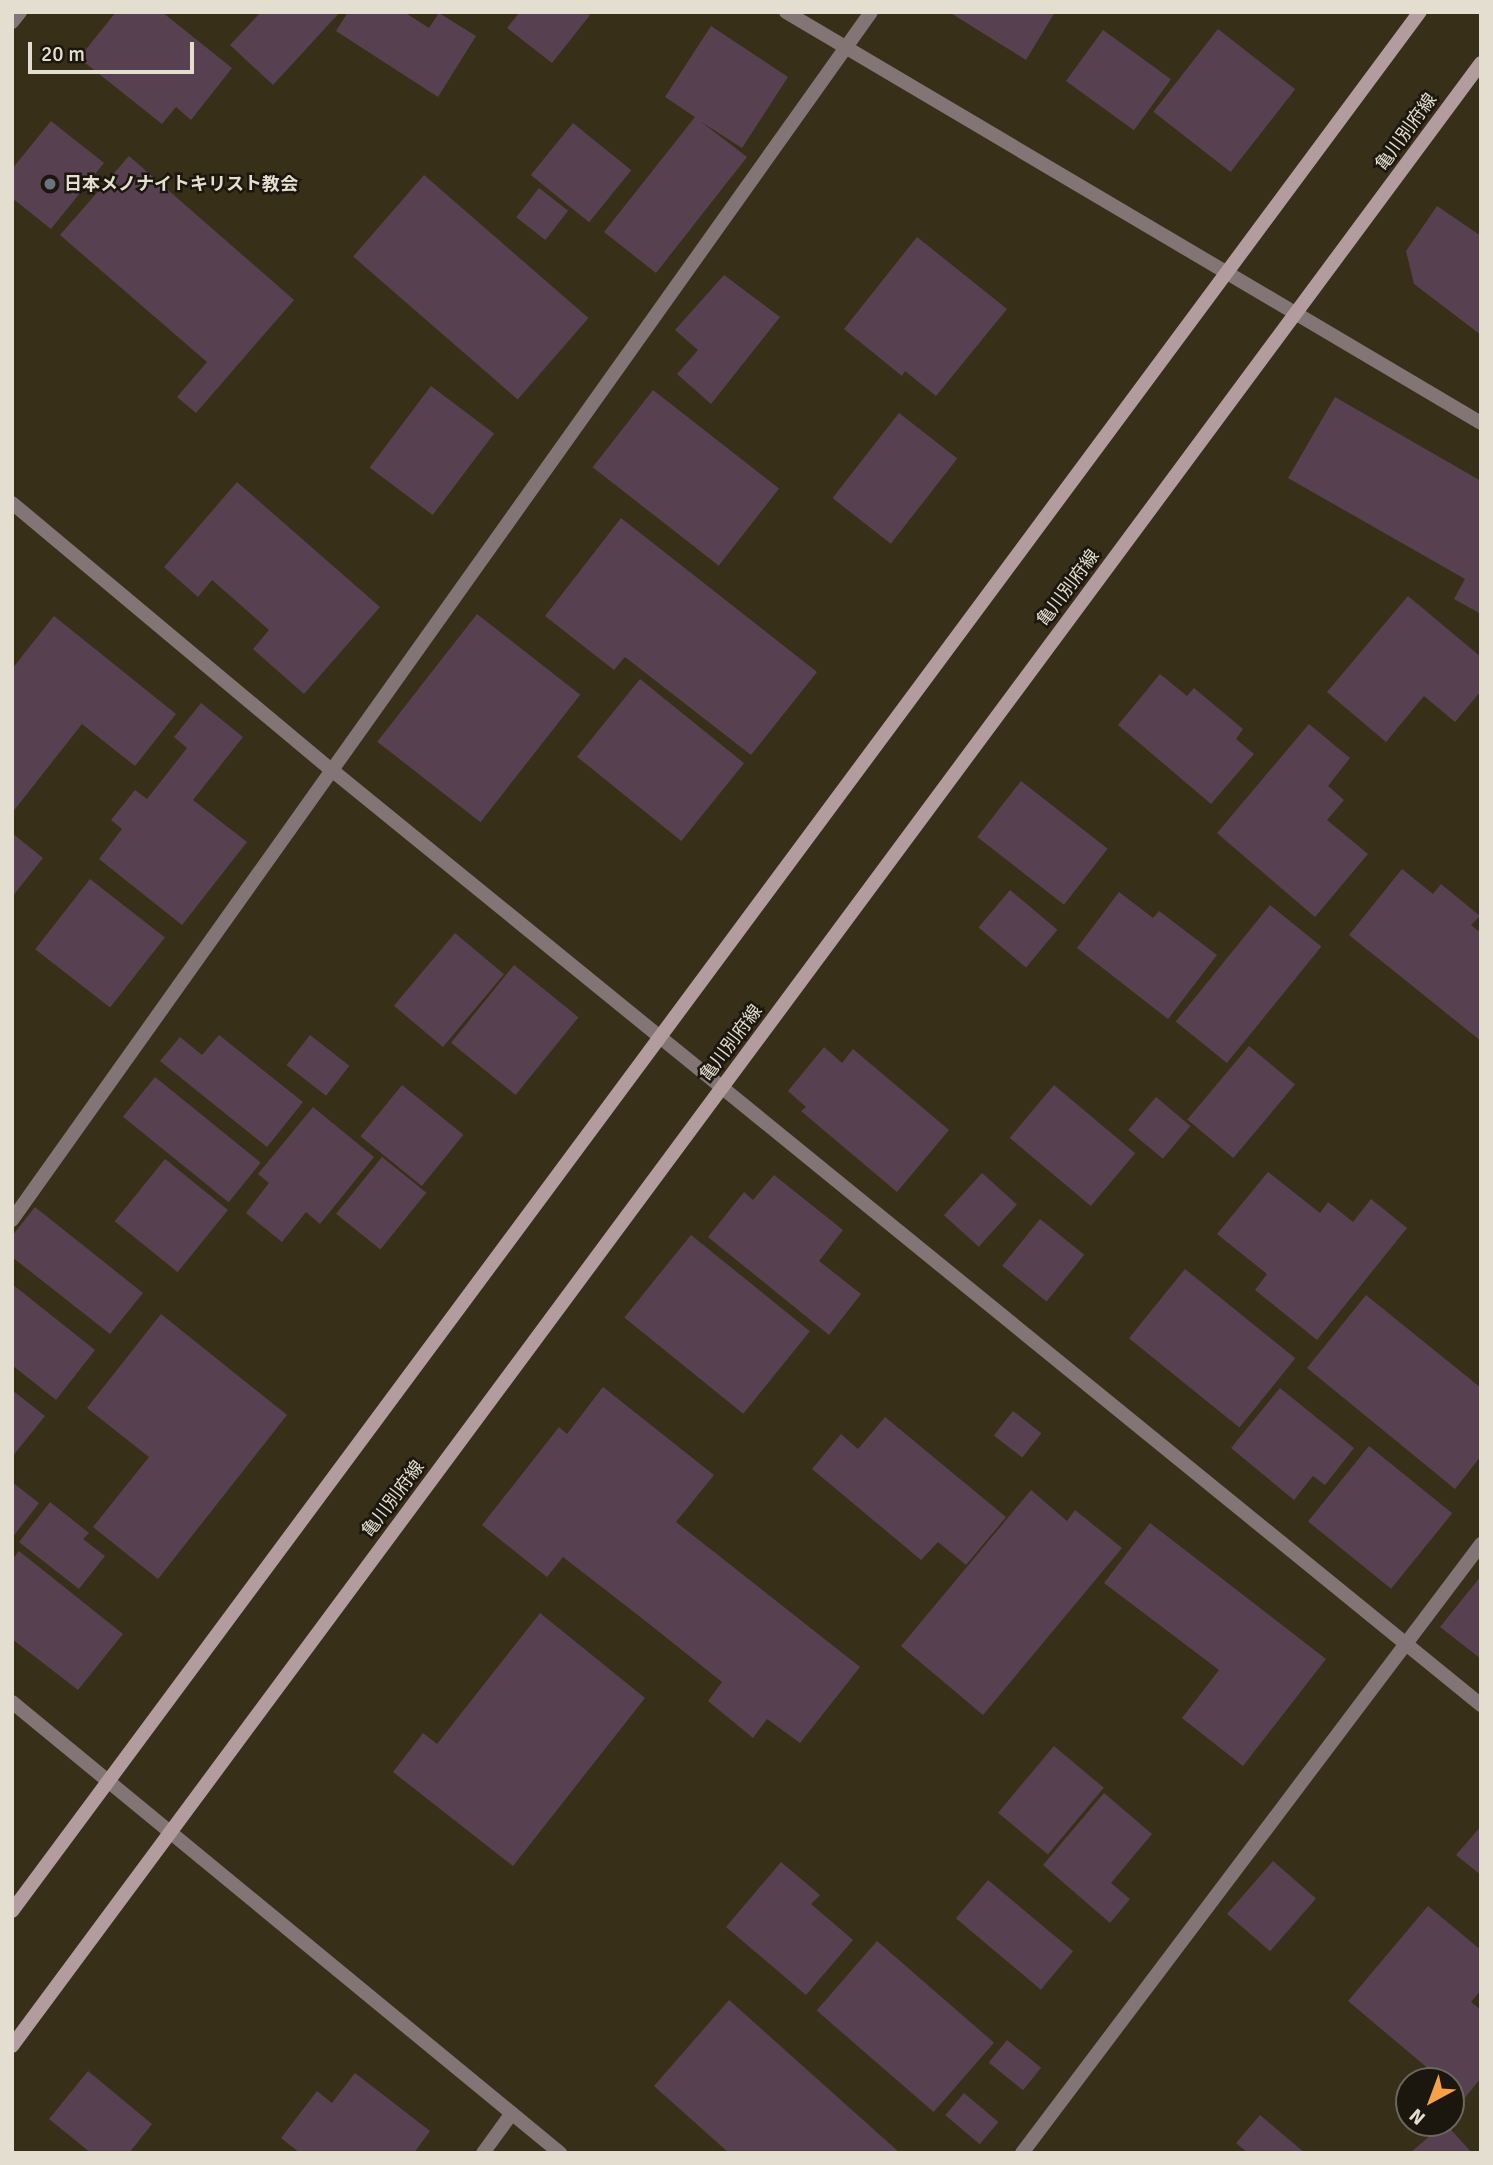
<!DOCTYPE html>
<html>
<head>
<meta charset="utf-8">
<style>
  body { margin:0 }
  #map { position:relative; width:1493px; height:2165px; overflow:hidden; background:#382f18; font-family:Signika,"Noto Sans JP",sans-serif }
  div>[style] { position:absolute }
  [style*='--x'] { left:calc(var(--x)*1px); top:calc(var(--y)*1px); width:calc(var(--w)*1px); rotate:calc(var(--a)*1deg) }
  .building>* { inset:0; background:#574150; transform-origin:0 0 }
  .minor>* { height:14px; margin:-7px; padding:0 7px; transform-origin:7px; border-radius:7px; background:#837576 }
  .tertiary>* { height:14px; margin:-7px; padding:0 7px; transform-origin:7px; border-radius:7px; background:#837576 }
  .secondary>* { height:14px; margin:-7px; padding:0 7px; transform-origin:7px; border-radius:7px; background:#b29c9e }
  .dots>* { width:19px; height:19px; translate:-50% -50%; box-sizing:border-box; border:4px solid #1b170e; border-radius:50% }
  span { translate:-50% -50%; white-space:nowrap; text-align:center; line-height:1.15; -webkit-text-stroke:5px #1b170e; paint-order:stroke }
  .street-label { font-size:18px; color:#e4ded1 }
  .poi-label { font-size:18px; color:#e4ded1; font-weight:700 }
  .left { translate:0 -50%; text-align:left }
  .frame { position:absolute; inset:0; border:14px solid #e4ded1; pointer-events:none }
  .north { position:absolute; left:1395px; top:2067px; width:70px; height:70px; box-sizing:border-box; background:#1b170e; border:2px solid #6b675c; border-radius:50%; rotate:221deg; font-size:19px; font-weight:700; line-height:28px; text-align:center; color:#e4ded1 }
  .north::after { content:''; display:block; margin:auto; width:24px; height:32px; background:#f7a248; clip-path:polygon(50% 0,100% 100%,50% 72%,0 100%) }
  .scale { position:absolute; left:28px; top:42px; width:166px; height:32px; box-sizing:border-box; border:4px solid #e4ded1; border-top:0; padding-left:9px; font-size:21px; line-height:24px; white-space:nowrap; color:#e4ded1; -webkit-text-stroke:5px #1b170e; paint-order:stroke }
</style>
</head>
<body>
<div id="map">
  <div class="building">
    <div style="clip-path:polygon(116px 12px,162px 12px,232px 68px,191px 120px,176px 107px,162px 124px,79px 58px)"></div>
    <div style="clip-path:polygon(261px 12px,340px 12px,273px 85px,230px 45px)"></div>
    <div style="clip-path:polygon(348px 12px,404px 12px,429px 28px,439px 13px,476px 36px,438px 97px,336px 31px)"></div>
    <div style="clip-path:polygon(520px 12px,586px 12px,590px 15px,552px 63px,507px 28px)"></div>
    <div style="clip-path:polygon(949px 12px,1055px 12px,1026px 60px)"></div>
    <div style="clip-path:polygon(711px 26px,788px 77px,742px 148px,700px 121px,747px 157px,656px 273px,604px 232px,695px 117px,665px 97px)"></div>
    <div style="left:1218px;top:29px;width:98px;height:105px;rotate:38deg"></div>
    <div style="left:1103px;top:30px;width:84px;height:63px;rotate:36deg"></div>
    <div style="clip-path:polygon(51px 121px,104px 163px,51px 229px,12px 198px,12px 169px)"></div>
    <div style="left:573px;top:123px;width:75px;height:67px;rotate:39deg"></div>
    <div style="clip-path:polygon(129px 156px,294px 300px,196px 413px,177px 397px,207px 362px,60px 235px)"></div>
    <div style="left:424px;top:175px;width:218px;height:108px;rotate:41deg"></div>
    <div style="left:539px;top:188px;width:37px;height:37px;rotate:38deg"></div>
    <div style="clip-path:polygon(1437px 206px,1481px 236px,1481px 335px,1414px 284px,1406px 251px)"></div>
    <div style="clip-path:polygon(917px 237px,1007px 309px,936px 396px,905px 371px,902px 376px,844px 329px)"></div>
    <div style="clip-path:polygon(724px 275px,780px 317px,711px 404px,677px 374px,698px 350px,675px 330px)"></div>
    <div style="left:431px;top:386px;width:79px;height:102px;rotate:37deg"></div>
    <div style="left:653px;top:390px;width:160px;height:98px;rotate:38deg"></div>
    <div style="clip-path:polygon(1335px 397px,1481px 481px,1481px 614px,1454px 599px,1465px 579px,1288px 478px)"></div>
    <div style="left:899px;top:413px;width:74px;height:108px;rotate:38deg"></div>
    <div style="clip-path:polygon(237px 482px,380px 607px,304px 694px,253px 649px,269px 630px,212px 580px,198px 597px,164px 567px)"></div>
    <div style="clip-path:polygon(621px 518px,817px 672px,751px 755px,625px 657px,614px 670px,545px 616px)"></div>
    <div style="clip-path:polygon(1408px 596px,1481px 657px,1481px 691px,1455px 722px,1424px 696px,1386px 742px,1327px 692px)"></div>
    <div style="left:477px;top:614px;width:131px;height:162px;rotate:38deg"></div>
    <div style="clip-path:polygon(54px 616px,176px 714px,135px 766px,82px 724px,12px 813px,12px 669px)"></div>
    <div style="clip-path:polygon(1160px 674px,1187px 696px,1194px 688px,1243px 729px,1236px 739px,1254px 754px,1211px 804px,1118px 725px)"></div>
    <div style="left:640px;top:679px;width:134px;height:100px;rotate:39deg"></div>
    <div style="clip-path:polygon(201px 703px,243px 737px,193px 800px,247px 842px,182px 925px,99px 859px,122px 829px,111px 820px,135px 790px,147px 799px,187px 748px,174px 737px)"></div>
    <div style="clip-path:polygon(1309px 724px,1350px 758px,1328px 786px,1344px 800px,1327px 820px,1368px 854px,1315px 917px,1217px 833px)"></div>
    <div style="left:1021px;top:781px;width:110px;height:71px;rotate:38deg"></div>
    <div style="clip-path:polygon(12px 833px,43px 858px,12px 897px)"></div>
    <div style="clip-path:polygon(1402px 869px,1433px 894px,1441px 884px,1480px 916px,1471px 925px,1481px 933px,1481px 1041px,1349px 935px)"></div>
    <div style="left:90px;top:879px;width:95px;height:89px;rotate:38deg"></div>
    <div style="left:1010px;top:890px;width:62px;height:49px;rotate:40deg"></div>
    <div style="clip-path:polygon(1119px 892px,1153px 918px,1159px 911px,1217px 955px,1168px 1019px,1077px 948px)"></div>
    <div style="left:1270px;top:905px;width:66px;height:150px;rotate:39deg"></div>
    <div style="left:455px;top:933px;width:64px;height:95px;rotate:40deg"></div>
    <div style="left:514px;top:965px;width:83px;height:100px;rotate:39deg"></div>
    <div style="clip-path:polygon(219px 1035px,303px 1102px,267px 1147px,160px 1061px,180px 1037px,202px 1055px)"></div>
    <div style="left:310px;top:1035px;width:50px;height:38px;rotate:38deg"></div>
    <div style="left:1249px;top:1046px;width:60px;height:96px;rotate:40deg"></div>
    <div style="clip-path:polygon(824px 1047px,842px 1063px,853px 1049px,949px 1130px,897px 1192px,801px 1111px,806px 1107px,788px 1091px)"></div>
    <div style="left:155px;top:1077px;width:136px;height:51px;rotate:39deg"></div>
    <div style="left:402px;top:1085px;width:79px;height:66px;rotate:39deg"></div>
    <div style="left:1054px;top:1085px;width:106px;height:69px;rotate:40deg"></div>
    <div style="left:1156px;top:1097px;width:45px;height:43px;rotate:40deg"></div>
    <div style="clip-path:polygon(313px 1107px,374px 1157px,320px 1224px,306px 1212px,282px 1242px,246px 1213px,269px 1183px,258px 1174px)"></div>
    <div style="left:382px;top:1157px;width:57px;height:73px;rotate:39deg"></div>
    <div style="left:165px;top:1159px;width:81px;height:80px;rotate:39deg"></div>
    <div style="clip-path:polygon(1268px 1172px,1320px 1213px,1328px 1202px,1353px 1222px,1371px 1199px,1407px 1228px,1317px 1340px,1255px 1290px,1267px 1274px,1217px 1234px)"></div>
    <div style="left:982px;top:1173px;width:47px;height:57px;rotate:42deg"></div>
    <div style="clip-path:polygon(774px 1175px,843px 1230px,819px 1261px,861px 1294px,829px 1335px,708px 1237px,744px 1192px,753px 1200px)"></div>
    <div style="clip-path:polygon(35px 1207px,143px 1293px,110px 1334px,12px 1257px,12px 1236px)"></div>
    <div style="left:1040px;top:1219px;width:57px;height:60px;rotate:39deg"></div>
    <div style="left:691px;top:1235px;width:153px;height:106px;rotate:39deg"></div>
    <div style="left:1185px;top:1269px;width:142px;height:89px;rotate:39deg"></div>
    <div style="clip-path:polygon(12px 1284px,95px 1350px,56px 1400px,12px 1365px)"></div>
    <div style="clip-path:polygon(1366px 1295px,1481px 1388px,1481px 1456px,1455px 1489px,1307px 1368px)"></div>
    <div style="clip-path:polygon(161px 1314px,287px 1415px,158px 1579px,93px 1527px,149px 1457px,87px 1408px)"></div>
    <div style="clip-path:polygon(603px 1387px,714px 1475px,676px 1522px,860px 1667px,800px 1743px,767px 1719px,753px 1738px,708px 1701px,722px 1682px,648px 1623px,563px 1557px,547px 1577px,482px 1525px,559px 1427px,567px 1434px)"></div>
    <div style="clip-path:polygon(1280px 1388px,1354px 1448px,1325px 1485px,1313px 1476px,1294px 1500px,1231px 1448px)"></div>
    <div style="clip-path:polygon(12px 1390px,45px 1416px,12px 1457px)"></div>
    <div style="left:1013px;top:1411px;width:36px;height:31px;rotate:38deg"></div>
    <div style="clip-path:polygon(885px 1417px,1006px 1517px,966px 1565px,938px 1542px,921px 1560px,812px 1469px,841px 1434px,858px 1449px)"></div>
    <div style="left:1369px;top:1446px;width:107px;height:97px;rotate:39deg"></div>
    <div style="clip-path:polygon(12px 1482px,39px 1503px,12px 1538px)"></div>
    <div style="clip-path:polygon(1031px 1490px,1067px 1521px,1075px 1510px,1122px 1548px,983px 1715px,901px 1646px)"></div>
    <div style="clip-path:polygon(50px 1502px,89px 1533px,83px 1539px,105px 1556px,79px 1589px,19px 1542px)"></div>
    <div style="clip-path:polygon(1150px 1523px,1326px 1659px,1243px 1766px,1182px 1718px,1219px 1670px,1104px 1583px)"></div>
    <div style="clip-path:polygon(19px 1551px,123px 1634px,78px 1690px,12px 1639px,12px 1560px)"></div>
    <div style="clip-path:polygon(1481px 1576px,1481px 1659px,1440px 1627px)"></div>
    <div style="clip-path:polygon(540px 1613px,645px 1698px,513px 1866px,393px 1772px,423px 1733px,437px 1744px)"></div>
    <div style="left:1054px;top:1746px;width:65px;height:87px;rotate:40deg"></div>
    <div style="clip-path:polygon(1104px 1793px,1152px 1834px,1111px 1883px,1130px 1899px,1110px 1923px,1043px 1865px)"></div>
    <div style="clip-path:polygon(1481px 1826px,1481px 1875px,1456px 1855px)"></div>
    <div style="left:1273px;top:1861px;width:57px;height:70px;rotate:41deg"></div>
    <div style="clip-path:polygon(781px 1862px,820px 1895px,811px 1904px,853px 1940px,806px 1995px,726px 1927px)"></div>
    <div style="left:988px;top:1880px;width:111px;height:50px;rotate:40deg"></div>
    <div style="clip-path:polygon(1428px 1906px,1481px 1950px,1481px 1990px,1471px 2002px,1481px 2010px,1481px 2078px,1464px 2099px,1451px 2088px,1451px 2081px,1443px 2081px,1348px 2001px)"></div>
    <div style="left:877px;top:1941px;width:155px;height:92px;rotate:41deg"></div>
    <div style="clip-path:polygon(729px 2000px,900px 2153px,729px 2153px,654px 2086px)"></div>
    <div style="left:1007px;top:2040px;width:44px;height:29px;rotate:39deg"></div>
    <div style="clip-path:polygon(88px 2071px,152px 2124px,129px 2153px,91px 2153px,49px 2119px)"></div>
    <div style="clip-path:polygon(355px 2073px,430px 2131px,414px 2153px,300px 2153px,281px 2138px,317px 2091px,332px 2103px)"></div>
    <div style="left:964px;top:2093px;width:45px;height:29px;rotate:40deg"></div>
    <div style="clip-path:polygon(1260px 2115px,1305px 2153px,1248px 2153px,1236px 2143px)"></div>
    <div style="clip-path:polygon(1445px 2123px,1472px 2153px,1410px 2153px)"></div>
  </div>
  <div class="minor">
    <div style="--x:12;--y:1220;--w:1482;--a:-54.58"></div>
    <div style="--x:483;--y:2153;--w:49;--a:-54.1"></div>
  </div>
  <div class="tertiary">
    <div style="--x:786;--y:12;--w:807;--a:30.6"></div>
    <div style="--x:12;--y:22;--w:13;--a:-51"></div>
    <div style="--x:12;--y:503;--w:418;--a:39.9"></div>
    <div style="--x:333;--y:771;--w:1480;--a:39.13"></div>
    <div style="--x:12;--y:1702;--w:710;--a:39.45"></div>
    <div style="--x:1022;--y:2153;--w:763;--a:-52.99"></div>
  </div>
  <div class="secondary">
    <div style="--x:12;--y:1911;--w:2364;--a:-53.45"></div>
    <div style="--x:12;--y:2046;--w:2468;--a:-53.47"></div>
  </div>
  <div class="dots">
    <div style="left:50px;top:184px;background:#6b7280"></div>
  </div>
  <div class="street-label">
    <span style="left:1406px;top:132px;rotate:-54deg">亀川別府線</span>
    <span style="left:1068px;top:588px;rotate:-53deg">亀川別府線</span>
    <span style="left:731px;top:1043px;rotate:-53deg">亀川別府線</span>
    <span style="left:393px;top:1499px;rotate:-53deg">亀川別府線</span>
  </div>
  <div class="poi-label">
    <span class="left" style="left:64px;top:184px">日本メノナイトキリスト教会</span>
  </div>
  <div class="frame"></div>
  <div class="north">N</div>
  <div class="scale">20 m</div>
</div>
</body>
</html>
